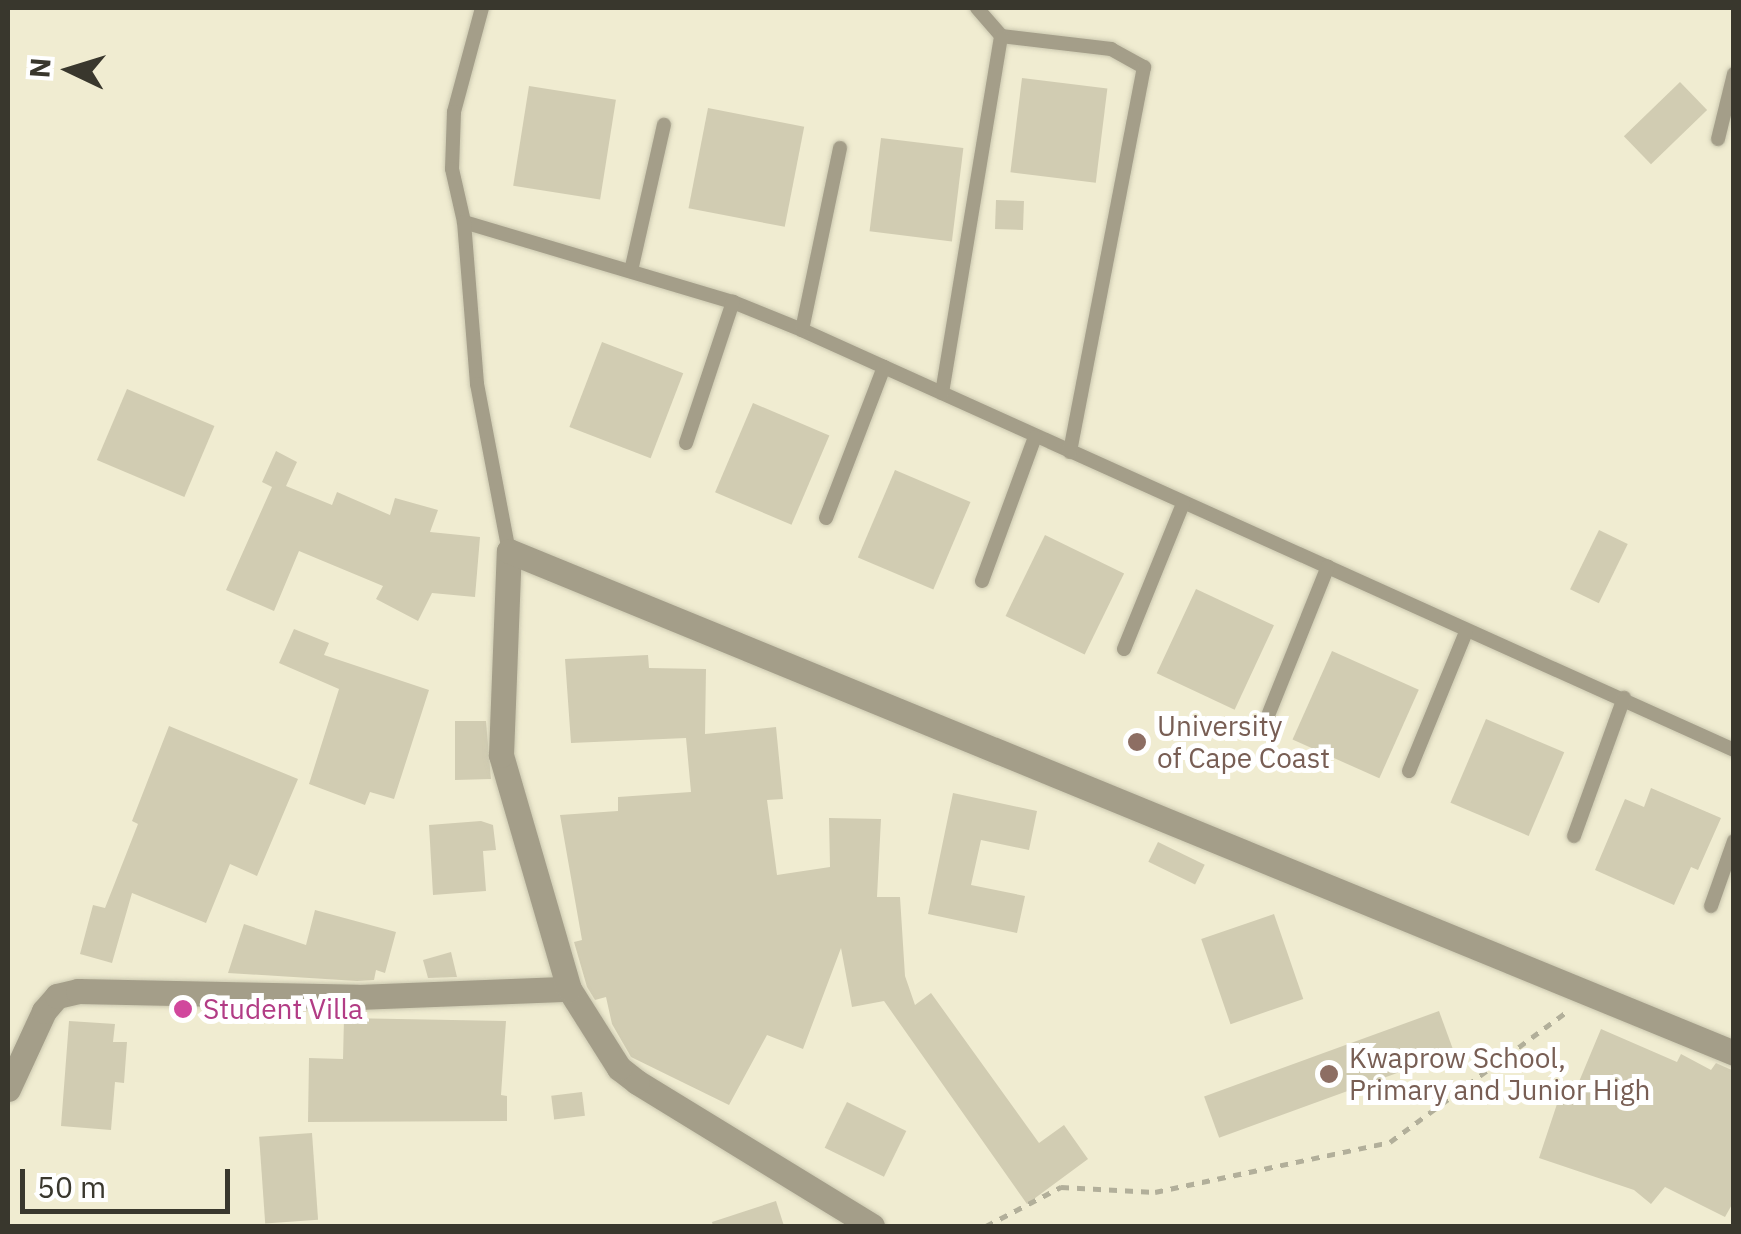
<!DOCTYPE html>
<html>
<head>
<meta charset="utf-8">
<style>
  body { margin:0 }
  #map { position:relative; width:1741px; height:1234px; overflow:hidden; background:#f0ecd1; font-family:"IBM Plex Sans",sans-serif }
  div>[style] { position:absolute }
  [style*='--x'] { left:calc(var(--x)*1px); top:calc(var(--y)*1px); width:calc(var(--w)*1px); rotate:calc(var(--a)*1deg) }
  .building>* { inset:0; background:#d1ccb2; transform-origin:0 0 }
  .path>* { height:5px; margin-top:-2.5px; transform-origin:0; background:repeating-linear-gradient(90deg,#b2af9a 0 8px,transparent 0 16px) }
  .roads { filter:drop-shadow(0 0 2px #cbc8b0) drop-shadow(0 0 2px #cbc8b0) }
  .lane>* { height:14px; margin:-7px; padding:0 7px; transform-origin:7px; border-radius:7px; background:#a49e89 }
  .street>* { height:25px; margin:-12.5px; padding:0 12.5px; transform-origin:12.5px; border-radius:12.5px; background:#a49e89 }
  .dots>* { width:28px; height:28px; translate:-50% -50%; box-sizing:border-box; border:5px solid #fff; border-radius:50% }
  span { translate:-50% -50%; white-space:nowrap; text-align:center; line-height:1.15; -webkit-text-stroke:10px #fff; paint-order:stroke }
  .education-label { font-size:28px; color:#785e54 }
  .left { translate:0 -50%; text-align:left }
  .hotel-label { font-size:28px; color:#b23c85 }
  .frame { position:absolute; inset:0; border:10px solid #39372d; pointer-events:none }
  .north { position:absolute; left:20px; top:20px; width:100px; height:100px; -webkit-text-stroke:8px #fff; paint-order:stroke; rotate:274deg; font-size:28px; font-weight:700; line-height:40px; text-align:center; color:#39372d }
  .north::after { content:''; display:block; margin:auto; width:35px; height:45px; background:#39372d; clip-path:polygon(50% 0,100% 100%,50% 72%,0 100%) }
  .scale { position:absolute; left:20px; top:1169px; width:210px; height:45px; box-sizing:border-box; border:5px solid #39372d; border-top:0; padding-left:12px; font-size:30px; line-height:35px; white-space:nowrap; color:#39372d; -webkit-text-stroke:8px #fff; paint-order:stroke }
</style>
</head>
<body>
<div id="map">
  <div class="building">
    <div style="left:1022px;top:78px;width:86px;height:95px;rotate:7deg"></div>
    <div style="left:1680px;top:82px;width:39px;height:78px;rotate:46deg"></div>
    <div style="left:529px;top:86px;width:88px;height:101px;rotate:9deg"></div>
    <div style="left:708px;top:108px;width:98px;height:102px;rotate:11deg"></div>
    <div style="left:881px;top:138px;width:83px;height:94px;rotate:7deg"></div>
    <div style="left:996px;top:200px;width:28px;height:29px;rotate:2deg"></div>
    <div style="left:602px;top:342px;width:87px;height:91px;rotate:21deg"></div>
    <div style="left:127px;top:389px;width:95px;height:77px;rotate:23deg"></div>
    <div style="left:753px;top:403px;width:83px;height:97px;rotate:23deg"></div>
    <div style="clip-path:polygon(276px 451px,297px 462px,286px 486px,332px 505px,337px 492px,390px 515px,395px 498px,438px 510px,430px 532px,480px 537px,475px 597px,432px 593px,418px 621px,376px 599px,383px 586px,299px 551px,274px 611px,226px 590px,272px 487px,262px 482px)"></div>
    <div style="left:895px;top:470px;width:82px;height:95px;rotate:23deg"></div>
    <div style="left:1599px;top:530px;width:32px;height:66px;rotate:26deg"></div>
    <div style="left:1045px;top:535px;width:88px;height:90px;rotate:26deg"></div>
    <div style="left:1196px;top:589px;width:86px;height:93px;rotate:25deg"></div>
    <div style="clip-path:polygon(294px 629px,329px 643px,324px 655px,429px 690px,394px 799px,370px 792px,365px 805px,309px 784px,339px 689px,279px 663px)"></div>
    <div style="left:1332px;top:651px;width:95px;height:97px;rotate:24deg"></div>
    <div style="clip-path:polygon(648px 655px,649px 668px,706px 669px,705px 734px,776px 727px,783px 799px,767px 800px,777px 875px,830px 867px,829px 818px,881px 819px,877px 897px,900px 897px,905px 976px,915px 1005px,931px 993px,1039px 1143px,1064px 1125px,1088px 1159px,1027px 1204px,884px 1001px,852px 1007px,841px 948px,803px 1049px,767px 1035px,729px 1105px,631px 1057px,612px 1024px,606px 997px,595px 1000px,587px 987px,574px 942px,582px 940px,560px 815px,618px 811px,618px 797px,691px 792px,686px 738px,571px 743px,565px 659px)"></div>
    <div style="left:1486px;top:719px;width:85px;height:91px;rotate:23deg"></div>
    <div style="clip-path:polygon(455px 721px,486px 721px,491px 779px,455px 780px)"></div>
    <div style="clip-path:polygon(169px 726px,298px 779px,257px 876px,230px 864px,206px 923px,132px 893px,112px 963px,80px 954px,93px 905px,105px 908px,138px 824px,132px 821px)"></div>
    <div style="clip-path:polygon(1651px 788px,1721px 818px,1698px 870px,1691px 867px,1674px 905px,1595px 870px,1625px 799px,1644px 807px)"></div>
    <div style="clip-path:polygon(953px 793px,1037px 811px,1029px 850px,981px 840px,971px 885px,1025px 896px,1017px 933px,928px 914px)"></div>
    <div style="clip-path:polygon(481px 821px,493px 825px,496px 850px,483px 851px,486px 891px,433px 895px,429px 825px)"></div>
    <div style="left:1158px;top:842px;width:52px;height:22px;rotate:26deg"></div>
    <div style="clip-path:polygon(315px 910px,396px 932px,385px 973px,376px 970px,374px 980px,357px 981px,228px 973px,244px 924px,306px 945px)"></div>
    <div style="left:1274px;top:914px;width:90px;height:77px;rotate:71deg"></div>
    <div style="clip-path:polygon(451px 952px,457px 977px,428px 978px,423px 960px)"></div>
    <div style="left:1439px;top:1011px;width:44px;height:250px;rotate:70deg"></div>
    <div style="clip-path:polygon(344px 1018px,506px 1021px,501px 1095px,507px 1096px,507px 1121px,308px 1122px,309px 1058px,343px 1059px)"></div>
    <div style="clip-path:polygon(69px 1021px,115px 1024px,113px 1042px,127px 1042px,124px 1083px,115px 1082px,111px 1130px,61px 1126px)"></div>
    <div style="clip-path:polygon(1601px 1029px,1677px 1062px,1681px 1054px,1711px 1070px,1716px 1063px,1734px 1071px,1734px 1201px,1725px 1217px,1665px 1187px,1651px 1204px,1634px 1190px,1539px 1158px,1561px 1092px,1573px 1096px)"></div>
    <div style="left:582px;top:1092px;width:24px;height:31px;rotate:83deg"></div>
    <div style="left:847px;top:1102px;width:66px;height:51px;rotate:26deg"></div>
    <div style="left:312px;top:1133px;width:87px;height:53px;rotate:86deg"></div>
    <div style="clip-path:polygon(776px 1201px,784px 1226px,713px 1226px,712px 1222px)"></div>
  </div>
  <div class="path">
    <div style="--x:986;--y:1226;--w:85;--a:-27.5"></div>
    <div style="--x:1061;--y:1187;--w:94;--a:3"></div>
    <div style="--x:1155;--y:1192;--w:240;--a:-12"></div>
    <div style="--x:1390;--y:1142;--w:217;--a:-36.4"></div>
  </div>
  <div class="roads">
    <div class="lane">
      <div style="--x:482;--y:8;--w:108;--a:105.1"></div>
      <div style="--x:454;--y:112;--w:57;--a:92"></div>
      <div style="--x:452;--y:169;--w:54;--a:77.2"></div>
      <div style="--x:464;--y:222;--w:281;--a:16.6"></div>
      <div style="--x:733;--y:302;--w:74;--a:22.1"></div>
      <div style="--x:802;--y:330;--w:1022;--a:24.26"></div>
      <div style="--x:977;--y:8;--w:37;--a:49"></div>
      <div style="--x:1001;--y:36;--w:111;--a:6.7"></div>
      <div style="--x:1111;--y:49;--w:38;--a:29"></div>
      <div style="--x:1144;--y:67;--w:392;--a:100.9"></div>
      <div style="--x:1718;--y:139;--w:67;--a:-76.2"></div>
      <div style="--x:464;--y:222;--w:163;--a:85.4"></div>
      <div style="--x:477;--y:384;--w:170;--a:79.2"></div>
      <div style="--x:631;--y:271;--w:150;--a:-77.3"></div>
      <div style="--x:802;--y:330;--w:186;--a:-78.2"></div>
      <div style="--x:942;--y:393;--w:362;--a:-80.6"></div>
      <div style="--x:686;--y:443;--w:149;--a:-71.6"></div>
      <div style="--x:826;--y:518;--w:162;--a:-69"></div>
      <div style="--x:982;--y:581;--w:153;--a:-69.8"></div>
      <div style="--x:1124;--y:649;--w:157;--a:-67.9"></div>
      <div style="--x:1269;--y:713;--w:158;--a:-68.1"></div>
      <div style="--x:1409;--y:771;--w:150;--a:-67.7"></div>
      <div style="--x:1574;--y:836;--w:147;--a:-70.1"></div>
      <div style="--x:1711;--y:906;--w:69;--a:-70.5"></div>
    </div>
    <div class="street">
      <div style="--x:8;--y:1089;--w:86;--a:-65.2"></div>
      <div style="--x:44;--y:1011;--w:20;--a:-49"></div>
      <div style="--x:57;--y:996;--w:22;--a:-13"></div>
      <div style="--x:78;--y:991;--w:279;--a:1.2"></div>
      <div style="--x:357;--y:997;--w:212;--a:-2.2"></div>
      <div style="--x:872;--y:1226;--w:276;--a:-148.5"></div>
      <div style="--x:637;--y:1082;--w:23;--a:-142"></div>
      <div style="--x:619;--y:1068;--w:93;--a:-122.3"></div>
      <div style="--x:569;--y:989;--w:244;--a:-106.2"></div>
      <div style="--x:501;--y:755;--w:204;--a:-87.8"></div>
      <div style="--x:509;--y:551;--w:1324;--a:22.28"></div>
    </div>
  </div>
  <div class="dots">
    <div style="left:1137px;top:742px;background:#8d6e63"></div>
    <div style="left:183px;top:1009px;background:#d1479c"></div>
    <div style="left:1329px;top:1074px;background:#8d6e63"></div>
  </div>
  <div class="education-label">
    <span class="left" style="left:1157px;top:742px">University<br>of Cape Coast</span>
    <span class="left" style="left:1349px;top:1074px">Kwaprow School,<br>Primary and Junior High</span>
  </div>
  <div class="hotel-label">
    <span class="left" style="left:203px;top:1009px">Student Villa</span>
  </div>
  <div class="frame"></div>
  <div class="north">N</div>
  <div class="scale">50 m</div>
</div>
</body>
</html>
